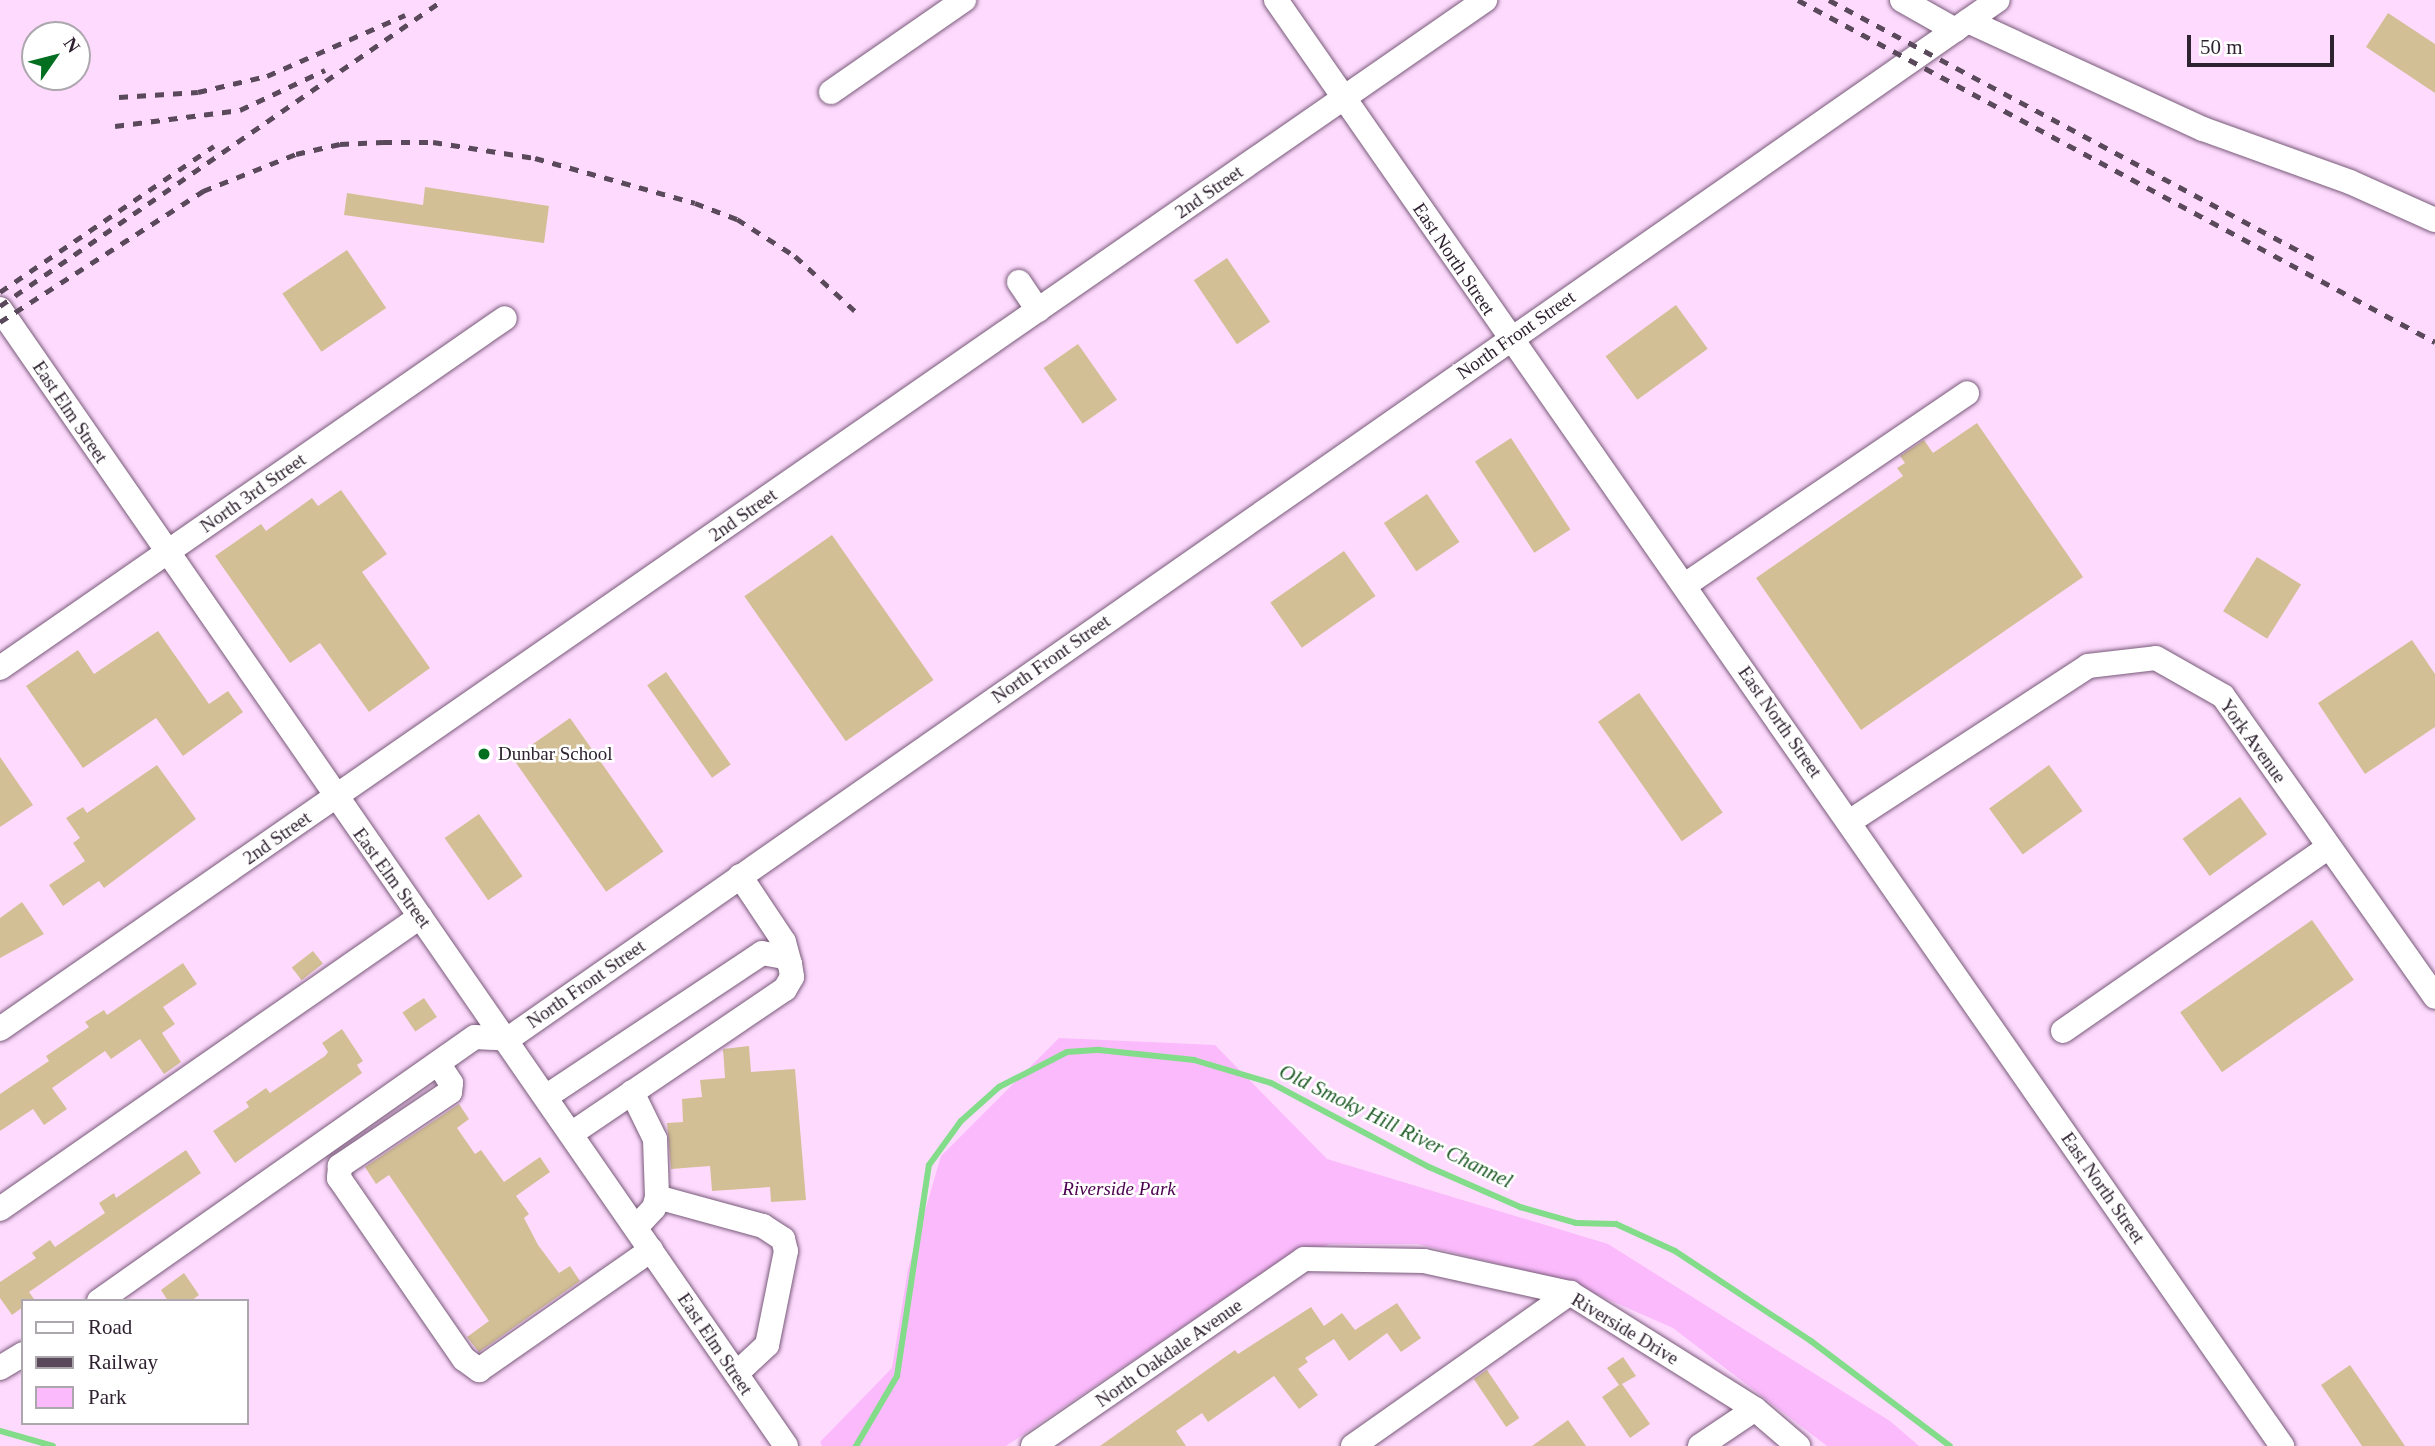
<!DOCTYPE html>
<html>
<head>
<meta charset="utf-8">
<style>
  body { margin:0 }
  #map { position:relative; width:2435px; height:1446px; overflow:hidden; background:#fedbfe; font-family:Georgia,serif }
  div>[style] { position:absolute }
  [style*='--x'] { left:calc(var(--x)*1px); top:calc(var(--y)*1px); width:calc(var(--w)*1px); rotate:calc(var(--a)*1deg) }
  .green>* { inset:0; background:#fbbafc }
  .stream>* { height:6px; margin:-3px; padding:0 3px; transform-origin:3px; border-radius:3px; background:#82dc89 }
  .building>* { inset:0; background:#d2bf95; transform-origin:0 0 }
  .roads { filter:drop-shadow(0 0 2px #785a79) drop-shadow(0 0 2px #785a79) }
  .minor>* { height:24px; margin:-12px; padding:0 12px; transform-origin:12px; border-radius:12px; background:#fff }
  .rail>* { height:5px; margin-top:-2.5px; transform-origin:0; background:repeating-linear-gradient(90deg,#5a495b 0 9px,transparent 0 18px) }
  .dots>* { width:19px; height:19px; translate:-50% -50%; box-sizing:border-box; border:4px solid #fff; border-radius:50% }
  span { translate:-50% -50%; white-space:nowrap; text-align:center; line-height:1.15; -webkit-text-stroke:5px #fff; paint-order:stroke }
  .street-label { font-size:19px; color:#2f2230 }
  .poi-label { font-size:19px; color:#2f2230 }
  .left { translate:0 -50%; text-align:left }
  .park-label { font-size:19px; color:#4c0050; font-style:italic }
  .water-label { font-size:21px; color:#1f5c27; font-style:italic }
  .legend { position:absolute; left:21px; top:1299px; width:228px; height:126px; box-sizing:border-box; background:#fff; border:2px solid #aca7ac; margin:0; padding:9px 12px; list-style:none; font-size:21px; color:#2f2230 }
  .legend li { display:flex; align-items:center; gap:14px; height:35px }
  .legend b { width:35px; border:2px solid #aca7ac }
  .north { position:absolute; left:21px; top:21px; width:70px; height:70px; box-sizing:border-box; background:#fff; border:2px solid #aca7ac; border-radius:50%; rotate:55deg; font-size:19px; font-weight:700; line-height:28px; text-align:center; color:#2f2230 }
  .north::after { content:''; display:block; margin:auto; width:24px; height:32px; background:#026f20; clip-path:polygon(50% 0,100% 100%,50% 72%,0 100%) }
  .scale { position:absolute; left:2187px; top:35px; width:147px; height:32px; box-sizing:border-box; border:4px solid #2f2230; border-top:0; padding-left:9px; font-size:21px; line-height:24px; white-space:nowrap; color:#2f2230; -webkit-text-stroke:5px #fff; paint-order:stroke }
</style>
</head>
<body>
<div id="map">
  <div class="green">
    <div style="clip-path:polygon(1059px 1038px,1215px 1045px,1327px 1159px,1608px 1244px,1890px 1421px,1919px 1446px,1827px 1446px,1673px 1328px,1564px 1280px,1418px 1244px,1330px 1244px,1278px 1262px,1006px 1446px,822px 1446px,820px 1442px,892px 1368px,908px 1269px,941px 1156px)"></div>
  </div>
  <div class="stream">
    <div style="--x:0;--y:1431;--w:55;--a:15.8"></div>
    <div style="--x:856;--y:1446;--w:81;--a:-59.6"></div>
    <div style="--x:897;--y:1376;--w:213;--a:-81.4"></div>
    <div style="--x:929;--y:1165;--w:54;--a:-54"></div>
    <div style="--x:961;--y:1121;--w:51;--a:-41.8"></div>
    <div style="--x:999;--y:1087;--w:76;--a:-27.2"></div>
    <div style="--x:1067;--y:1052;--w:32;--a:-4"></div>
    <div style="--x:1099;--y:1050;--w:96;--a:6"></div>
    <div style="--x:1194;--y:1060;--w:80;--a:16.6"></div>
    <div style="--x:1271;--y:1083;--w:179;--a:28"></div>
    <div style="--x:1429;--y:1167;--w:99;--a:23.7"></div>
    <div style="--x:1520;--y:1207;--w:58;--a:15.9"></div>
    <div style="--x:1576;--y:1223;--w:40;--a:1.4"></div>
    <div style="--x:1616;--y:1224;--w:65;--a:24.6"></div>
    <div style="--x:1675;--y:1251;--w:163;--a:33.5"></div>
    <div style="--x:1811;--y:1341;--w:174;--a:37.1"></div>
  </div>
  <div class="building">
    <div style="clip-path:polygon(2388px 13px,2435px 44px,2435px 93px,2366px 47px)"></div>
    <div style="clip-path:polygon(425px 187px,549px 206px,544px 243px,344px 215px,347px 193px,423px 205px)"></div>
    <div style="left:347px;top:250px;width:70px;height:78px;rotate:56deg"></div>
    <div style="left:1227px;top:258px;width:77px;height:40px;rotate:56deg"></div>
    <div style="left:1676px;top:305px;width:54px;height:87px;rotate:54deg"></div>
    <div style="left:1078px;top:344px;width:68px;height:42px;rotate:55deg"></div>
    <div style="clip-path:polygon(1977px 423px,2083px 577px,1861px 730px,1756px 578px,1903px 476px,1897px 468px,1905px 463px,1900px 456px,1924px 440px,1933px 453px)"></div>
    <div style="left:1511px;top:438px;width:109px;height:43px;rotate:57deg"></div>
    <div style="clip-path:polygon(341px 490px,387px 554px,362px 572px,430px 668px,369px 712px,320px 643px,290px 663px,215px 556px,261px 524px,266px 531px,312px 498px,318px 506px)"></div>
    <div style="left:1427px;top:494px;width:58px;height:52px;rotate:56deg"></div>
    <div style="left:832px;top:535px;width:177px;height:107px;rotate:55deg"></div>
    <div style="left:1344px;top:551px;width:55px;height:90px;rotate:55deg"></div>
    <div style="left:2257px;top:557px;width:52px;height:64px;rotate:32deg"></div>
    <div style="clip-path:polygon(158px 631px,209px 704px,228px 691px,243px 712px,183px 756px,156px 718px,83px 768px,26px 686px,78px 650px,94px 674px)"></div>
    <div style="clip-path:polygon(2412px 640px,2435px 674px,2435px 727px,2365px 774px,2318px 703px)"></div>
    <div style="left:666px;top:672px;width:113px;height:23px;rotate:55deg"></div>
    <div style="left:1639px;top:693px;width:146px;height:50px;rotate:55deg"></div>
    <div style="left:570px;top:718px;width:163px;height:70px;rotate:55deg"></div>
    <div style="clip-path:polygon(0 757px,33px 805px,0 827px)"></div>
    <div style="clip-path:polygon(157px 765px,196px 819px,104px 888px,99px 881px,63px 906px,49px 885px,85px 861px,73px 843px,80px 838px,66px 818px,83px 807px,87px 813px)"></div>
    <div style="left:2049px;top:765px;width:57px;height:74px;rotate:54deg"></div>
    <div style="left:2240px;top:797px;width:46px;height:71px;rotate:54deg"></div>
    <div style="left:479px;top:814px;width:76px;height:42px;rotate:55deg"></div>
    <div style="clip-path:polygon(22px 902px,44px 934px,0 958px,0 918px)"></div>
    <div style="left:2312px;top:920px;width:73px;height:161px;rotate:55deg"></div>
    <div style="left:313px;top:951px;width:16px;height:27px;rotate:52deg"></div>
    <div style="clip-path:polygon(183px 963px,197px 984px,163px 1007px,175px 1024px,162px 1033px,181px 1062px,164px 1074px,140px 1039px,111px 1059px,105px 1051px,52px 1088px,67px 1109px,44px 1125px,33px 1109px,0 1131px,0 1094px,49px 1061px,46px 1056px,89px 1027px,85px 1022px,104px 1010px,107px 1015px)"></div>
    <div style="left:424px;top:998px;width:23px;height:26px;rotate:56deg"></div>
    <div style="clip-path:polygon(342px 1029px,363px 1061px,357px 1065px,362px 1073px,235px 1163px,213px 1131px,249px 1107px,246px 1102px,266px 1088px,270px 1093px,325px 1056px,328px 1052px,322px 1043px)"></div>
    <div style="clip-path:polygon(749px 1046px,751px 1072px,795px 1069px,806px 1200px,771px 1202px,770px 1187px,712px 1191px,710px 1166px,671px 1169px,667px 1123px,683px 1122px,682px 1099px,702px 1097px,700px 1080px,725px 1078px,723px 1049px)"></div>
    <div style="clip-path:polygon(459px 1104px,469px 1119px,457px 1128px,475px 1154px,481px 1150px,504px 1182px,540px 1157px,550px 1172px,516px 1196px,529px 1214px,524px 1218px,538px 1245px,559px 1273px,570px 1266px,580px 1281px,479px 1352px,467px 1337px,489px 1321px,389px 1175px,376px 1184px,365px 1167px)"></div>
    <div style="clip-path:polygon(186px 1150px,201px 1173px,29px 1292px,34px 1299px,23px 1301px,23px 1307px,12px 1315px,0 1298px,0 1282px,36px 1258px,32px 1253px,50px 1240px,55px 1247px,105px 1213px,99px 1203px,114px 1193px,116px 1198px)"></div>
    <div style="clip-path:polygon(184px 1273px,199px 1295px,191px 1301px,168px 1301px,161px 1290px)"></div>
    <div style="clip-path:polygon(1397px 1303px,1421px 1338px,1401px 1352px,1387px 1333px,1349px 1361px,1334px 1339px,1305px 1358px,1308px 1362px,1298px 1369px,1318px 1395px,1299px 1409px,1274px 1376px,1208px 1422px,1202px 1413px,1176px 1431px,1186px 1446px,1100px 1446px,1235px 1350px,1238px 1354px,1311px 1307px,1324px 1326px,1342px 1313px,1355px 1330px)"></div>
    <div style="clip-path:polygon(1623px 1357px,1636px 1376px,1622px 1384px,1650px 1424px,1630px 1438px,1602px 1397px,1619px 1385px,1607px 1368px)"></div>
    <div style="clip-path:polygon(2350px 1365px,2405px 1446px,2362px 1446px,2321px 1385px)"></div>
    <div style="left:1487px;top:1370px;width:58px;height:16px;rotate:56deg"></div>
    <div style="clip-path:polygon(1568px 1420px,1586px 1446px,1532px 1446px)"></div>
  </div>
  <div class="roads">
    <div class="minor">
      <div style="--x:1276;--y:0;--w:1762;--a:55.17"></div>
      <div style="--x:1902;--y:0;--w:61;--a:29.5"></div>
      <div style="--x:1968;--y:21;--w:259;--a:24.7"></div>
      <div style="--x:2203;--y:129;--w:156;--a:19.8"></div>
      <div style="--x:2350;--y:182;--w:93;--a:24.1"></div>
      <div style="--x:831;--y:92;--w:162;--a:-34.7"></div>
      <div style="--x:1019;--y:282;--w:34;--a:56"></div>
      <div style="--x:0;--y:309;--w:1382;--a:55.34"></div>
      <div style="--x:1685;--y:585;--w:341;--a:-34.2"></div>
      <div style="--x:0;--y:668;--w:614;--a:-34.72"></div>
      <div style="--x:1849;--y:822;--w:285;--a:-33.1"></div>
      <div style="--x:2088;--y:666;--w:68;--a:-6.7"></div>
      <div style="--x:2156;--y:658;--w:77;--a:29.6"></div>
      <div style="--x:2223;--y:696;--w:368;--a:54.8"></div>
      <div style="--x:740;--y:876;--w:79;--a:56.3"></div>
      <div style="--x:784;--y:942;--w:23;--a:75"></div>
      <div style="--x:0;--y:1029;--w:1807;--a:-34.72"></div>
      <div style="--x:2063;--y:1031;--w:323;--a:-34.7"></div>
      <div style="--x:438;--y:1063;--w:24;--a:57"></div>
      <div style="--x:451;--y:1083;--w:9;--a:96"></div>
      <div style="--x:450;--y:1092;--w:133;--a:146.1"></div>
      <div style="--x:340;--y:1166;--w:12;--a:95"></div>
      <div style="--x:339;--y:1178;--w:220;--a:55.4"></div>
      <div style="--x:464;--y:1359;--w:19;--a:36"></div>
      <div style="--x:479;--y:1370;--w:210;--a:-34.9"></div>
      <div style="--x:632;--y:1092;--w:52;--a:63.9"></div>
      <div style="--x:655;--y:1139;--w:58;--a:88"></div>
      <div style="--x:657;--y:1197;--w:11;--a:105"></div>
      <div style="--x:654;--y:1208;--w:26;--a:133"></div>
      <div style="--x:547;--y:1096;--w:258;--a:-33.6"></div>
      <div style="--x:762;--y:953;--w:22;--a:10"></div>
      <div style="--x:784;--y:957;--w:9;--a:49"></div>
      <div style="--x:790;--y:964;--w:13;--a:81"></div>
      <div style="--x:792;--y:977;--w:14;--a:120"></div>
      <div style="--x:785;--y:989;--w:257;--a:145.9"></div>
      <div style="--x:657;--y:1197;--w:110;--a:15.3"></div>
      <div style="--x:763;--y:1226;--w:24;--a:33"></div>
      <div style="--x:783;--y:1239;--w:12;--a:76"></div>
      <div style="--x:786;--y:1251;--w:96;--a:101.4"></div>
      <div style="--x:767;--y:1345;--w:42;--a:136.9"></div>
      <div style="--x:0;--y:1209;--w:512;--a:-34.81"></div>
      <div style="--x:99;--y:1301;--w:459;--a:-35.1"></div>
      <div style="--x:475;--y:1037;--w:33;--a:3"></div>
      <div style="--x:508;--y:1039;--w:1816;--a:-34.89"></div>
      <div style="--x:0;--y:1368;--w:27;--a:-31"></div>
      <div style="--x:1033;--y:1446;--w:329;--a:-34.6"></div>
      <div style="--x:1304;--y:1259;--w:120;--a:1"></div>
      <div style="--x:1424;--y:1261;--w:149;--a:12.4"></div>
      <div style="--x:1570;--y:1293;--w:218;--a:32.1"></div>
      <div style="--x:1755;--y:1409;--w:57;--a:40.7"></div>
      <div style="--x:1353;--y:1446;--w:266;--a:-35.2"></div>
      <div style="--x:1700;--y:1446;--w:66;--a:-33.9"></div>
    </div>
  </div>
  <div class="rail">
    <div style="--x:1798;--y:0;--w:723;--a:28.23"></div>
    <div style="--x:1829;--y:0;--w:554;--a:28.09"></div>
    <div style="--x:119;--y:97;--w:79;--a:-3.6"></div>
    <div style="--x:198;--y:92;--w:71;--a:-13.1"></div>
    <div style="--x:267;--y:76;--w:151;--a:-23.8"></div>
    <div style="--x:115;--y:126;--w:126;--a:-7.3"></div>
    <div style="--x:240;--y:110;--w:94;--a:-25.2"></div>
    <div style="--x:0;--y:292;--w:259;--a:-34.3"></div>
    <div style="--x:0;--y:306;--w:538;--a:-34.63"></div>
    <div style="--x:0;--y:322;--w:242;--a:-32.8"></div>
    <div style="--x:203;--y:191;--w:100;--a:-21.7"></div>
    <div style="--x:296;--y:154;--w:45;--a:-12.8"></div>
    <div style="--x:340;--y:144;--w:43;--a:-2.7"></div>
    <div style="--x:383;--y:142;--w:50;--a:0"></div>
    <div style="--x:433;--y:142;--w:103;--a:8.9"></div>
    <div style="--x:535;--y:158;--w:166;--a:15.7"></div>
    <div style="--x:695;--y:203;--w:45;--a:20.9"></div>
    <div style="--x:737;--y:219;--w:69;--a:32.5"></div>
    <div style="--x:795;--y:256;--w:81;--a:42.5"></div>
  </div>
  <div class="dots">
    <div style="left:484px;top:754px;background:#026f20"></div>
  </div>
  <div class="street-label">
    <span style="left:1209px;top:192px;rotate:-35deg">2nd Street</span>
    <span style="left:1454px;top:259px;rotate:56deg">East North Street</span>
    <span style="left:1516px;top:335px;rotate:-35deg">North Front Street</span>
    <span style="left:70px;top:412px;rotate:56deg">East Elm Street</span>
    <span style="left:253px;top:493px;rotate:-35deg">North 3rd Street</span>
    <span style="left:743px;top:515px;rotate:-35deg">2nd Street</span>
    <span style="left:1051px;top:659px;rotate:-35deg">North Front Street</span>
    <span style="left:1780px;top:722px;rotate:55deg">East North Street</span>
    <span style="left:2253px;top:741px;rotate:54deg">York Avenue</span>
    <span style="left:277px;top:838px;rotate:-35deg">2nd Street</span>
    <span style="left:392px;top:878px;rotate:54deg">East Elm Street</span>
    <span style="left:586px;top:984px;rotate:-35deg">North Front Street</span>
    <span style="left:2103px;top:1188px;rotate:55deg">East North Street</span>
    <span style="left:1625px;top:1329px;rotate:31deg">Riverside Drive</span>
    <span style="left:715px;top:1344px;rotate:56deg">East Elm Street</span>
    <span style="left:1169px;top:1353px;rotate:-35deg">North Oakdale Avenue</span>
  </div>
  <div class="poi-label">
    <span class="left" style="left:498px;top:754px">Dunbar School</span>
  </div>
  <div class="park-label">
    <span style="left:1119px;top:1189px">Riverside Park</span>
  </div>
  <div class="water-label">
    <span style="left:1396px;top:1126px;rotate:26deg">Old Smoky Hill River Channel</span>
  </div>
  <ul class="legend">
  <li><b style="height:9px;background:#fff"></b>Road</li>
  <li><b style="height:9px;background:#5a495b"></b>Railway</li>
  <li><b style="height:19px;background:#fbbafc"></b>Park</li>
  </ul>
  <div class="north">N</div>
  <div class="scale">50 m</div>
</div>
</body>
</html>
